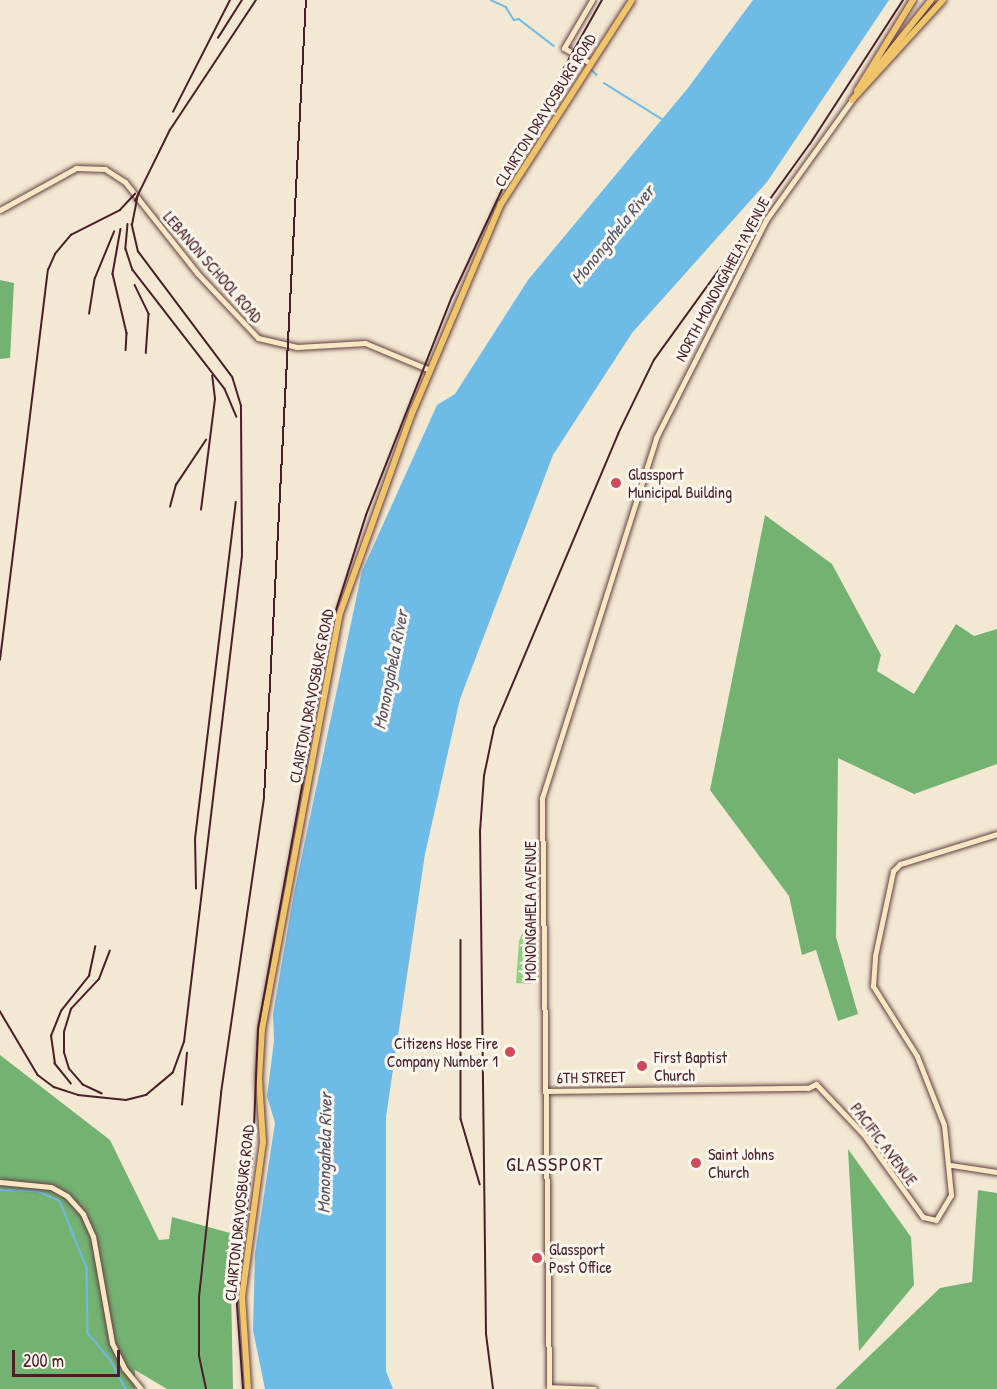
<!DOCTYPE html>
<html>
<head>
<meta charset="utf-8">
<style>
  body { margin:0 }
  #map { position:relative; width:997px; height:1389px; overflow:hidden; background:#f3e8d1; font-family:"Patrick Hand",sans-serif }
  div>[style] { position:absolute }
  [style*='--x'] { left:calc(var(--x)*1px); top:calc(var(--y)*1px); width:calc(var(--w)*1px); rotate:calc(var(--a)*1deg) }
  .green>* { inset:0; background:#91cf85 }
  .forest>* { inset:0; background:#74b272 }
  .water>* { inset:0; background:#6fbbe8 }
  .stream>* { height:1.5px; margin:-0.75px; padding:0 0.75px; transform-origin:0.75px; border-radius:0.75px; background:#6fbbe8 }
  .roads { filter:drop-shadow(0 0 2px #633d44) drop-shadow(0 0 2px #633d44) }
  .secondary>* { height:5px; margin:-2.5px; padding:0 2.5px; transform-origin:2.5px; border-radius:2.5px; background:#f9e7c3 }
  .primary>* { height:6px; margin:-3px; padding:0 3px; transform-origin:3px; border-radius:3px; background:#f0c469 }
  .rail>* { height:1.5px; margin:-0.75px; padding:0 0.75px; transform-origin:0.75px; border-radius:0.75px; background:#4a1f2b }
  .dots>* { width:16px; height:16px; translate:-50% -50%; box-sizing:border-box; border:3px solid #fbf7ec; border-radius:50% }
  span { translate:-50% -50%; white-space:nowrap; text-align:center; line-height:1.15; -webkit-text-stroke:6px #fbf7ec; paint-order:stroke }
  .street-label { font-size:16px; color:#4a1f2b }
  .poi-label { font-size:16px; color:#4a1f2b }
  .left { translate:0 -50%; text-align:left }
  .right { translate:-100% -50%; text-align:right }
  .water-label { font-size:18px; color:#57566d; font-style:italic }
  .quarter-label { font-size:20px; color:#4a1f2b; letter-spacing:1.5px }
  .scale { position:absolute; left:12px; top:1350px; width:108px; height:27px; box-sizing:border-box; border:3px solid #4a1f2b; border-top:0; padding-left:8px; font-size:18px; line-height:21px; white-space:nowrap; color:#4a1f2b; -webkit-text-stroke:4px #fbf7ec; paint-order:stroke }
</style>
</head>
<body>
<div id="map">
  <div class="green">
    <div style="clip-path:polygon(538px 925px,539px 979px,533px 976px,531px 984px,516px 983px,519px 941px,525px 927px)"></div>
  </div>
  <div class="forest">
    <div style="clip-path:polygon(0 280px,14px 283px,10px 358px,0 359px)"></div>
    <div style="clip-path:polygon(765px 515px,832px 564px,881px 655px,877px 671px,914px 694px,956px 624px,974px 636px,997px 629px,997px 764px,914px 794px,838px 758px,836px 937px,858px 1014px,838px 1021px,816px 950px,802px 955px,789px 896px,710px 790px)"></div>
    <div style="clip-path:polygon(0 1055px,110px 1140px,159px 1240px,169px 1239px,172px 1217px,230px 1233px,233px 1389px,167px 1389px,135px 1370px,135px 1389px,0 1389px)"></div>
    <div style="clip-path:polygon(848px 1149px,911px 1237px,914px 1285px,859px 1351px)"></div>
    <div style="clip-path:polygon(978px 1190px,997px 1193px,997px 1389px,835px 1389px,940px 1288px,972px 1282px)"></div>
  </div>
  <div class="water">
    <div style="clip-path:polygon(753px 0,889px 0,767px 182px,632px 333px,553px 455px,460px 699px,425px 854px,386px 1117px,386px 1371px,393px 1389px,265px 1389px,253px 1330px,255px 1254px,275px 1123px,267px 1096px,274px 1041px,273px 1014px,294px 893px,362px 571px,437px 405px,455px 394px,528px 280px,688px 88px)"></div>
  </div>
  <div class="stream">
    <div style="--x:491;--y:0;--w:17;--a:25"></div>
    <div style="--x:506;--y:7;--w:15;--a:58"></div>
    <div style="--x:514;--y:20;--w:5;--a:-11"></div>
    <div style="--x:519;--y:19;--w:44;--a:37.6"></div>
    <div style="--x:591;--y:69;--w:8;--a:45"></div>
    <div style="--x:604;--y:83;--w:68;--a:31.8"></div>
    <div style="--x:0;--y:1190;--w:37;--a:2"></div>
    <div style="--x:37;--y:1191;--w:25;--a:23"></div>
    <div style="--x:60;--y:1201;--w:72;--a:68.1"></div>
    <div style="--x:87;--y:1268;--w:65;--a:89.1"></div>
    <div style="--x:88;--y:1333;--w:34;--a:50"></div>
    <div style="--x:110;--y:1359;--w:34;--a:62"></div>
  </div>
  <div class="roads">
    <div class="secondary">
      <div style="--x:590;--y:63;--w:30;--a:-150"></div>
      <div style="--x:564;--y:48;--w:56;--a:-59.7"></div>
      <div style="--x:0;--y:210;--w:87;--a:-28.9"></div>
      <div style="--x:76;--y:168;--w:29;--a:2"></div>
      <div style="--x:105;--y:169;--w:24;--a:33"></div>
      <div style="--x:125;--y:182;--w:116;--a:51.6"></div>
      <div style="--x:197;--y:273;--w:89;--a:46.8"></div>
      <div style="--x:258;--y:338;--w:40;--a:13"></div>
      <div style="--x:297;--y:347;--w:68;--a:-3.4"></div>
      <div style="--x:365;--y:343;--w:70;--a:22.6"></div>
      <div style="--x:545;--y:1091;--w:263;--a:-0.7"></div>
      <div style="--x:808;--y:1088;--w:9;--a:-27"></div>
      <div style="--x:816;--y:1084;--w:70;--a:46.7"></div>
      <div style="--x:864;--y:1135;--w:101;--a:54.3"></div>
      <div style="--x:923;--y:1217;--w:13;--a:13"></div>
      <div style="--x:936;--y:1220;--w:29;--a:-59"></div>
      <div style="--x:951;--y:1195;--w:70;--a:-95.7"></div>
      <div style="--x:944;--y:1125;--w:74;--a:-111.4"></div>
      <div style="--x:917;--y:1056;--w:83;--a:-122.2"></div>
      <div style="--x:873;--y:986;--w:30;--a:-86"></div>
      <div style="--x:875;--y:956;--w:87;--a:-78"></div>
      <div style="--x:893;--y:871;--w:10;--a:-45"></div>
      <div style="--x:900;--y:864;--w:102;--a:-17.2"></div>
      <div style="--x:951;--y:1165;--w:47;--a:8.7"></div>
      <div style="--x:0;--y:1182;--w:51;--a:5.6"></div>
      <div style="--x:51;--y:1187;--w:18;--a:29"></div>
      <div style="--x:67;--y:1196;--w:24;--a:48"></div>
      <div style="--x:83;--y:1214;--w:24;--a:66"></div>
      <div style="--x:93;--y:1236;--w:109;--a:79.9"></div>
      <div style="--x:112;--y:1343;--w:28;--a:64"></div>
      <div style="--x:124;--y:1368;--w:27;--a:51"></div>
      <div style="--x:594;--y:1389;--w:45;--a:-177.5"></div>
      <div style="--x:549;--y:1387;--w:589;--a:-90.68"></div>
      <div style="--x:542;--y:798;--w:378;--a:-72.4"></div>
      <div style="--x:656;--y:438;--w:244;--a:-63.2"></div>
      <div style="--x:766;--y:220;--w:148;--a:-54.4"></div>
    </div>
    <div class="primary">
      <div style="--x:868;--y:79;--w:101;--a:-51.4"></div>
      <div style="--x:857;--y:91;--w:107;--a:-58.4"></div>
      <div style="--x:852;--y:100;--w:135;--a:-47.7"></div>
      <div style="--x:248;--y:1389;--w:92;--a:-93.7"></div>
      <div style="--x:242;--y:1297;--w:156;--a:-82.3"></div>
      <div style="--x:263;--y:1142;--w:63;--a:-93.6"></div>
      <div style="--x:259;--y:1079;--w:50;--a:-86.6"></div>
      <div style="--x:262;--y:1029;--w:420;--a:-79.4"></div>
      <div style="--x:339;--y:616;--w:218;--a:-70.2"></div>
      <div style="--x:413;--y:411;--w:225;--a:-67"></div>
      <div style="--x:501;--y:204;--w:242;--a:-57.3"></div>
    </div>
  </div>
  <div class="rail">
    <div style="--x:218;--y:38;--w:45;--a:-57.7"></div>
    <div style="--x:173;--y:112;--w:126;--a:-63"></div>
    <div style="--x:135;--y:201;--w:79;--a:-63.8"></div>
    <div style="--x:170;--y:130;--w:156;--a:-56.5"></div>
    <div style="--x:128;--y:224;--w:25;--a:95"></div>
    <div style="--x:126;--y:249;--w:22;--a:72"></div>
    <div style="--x:133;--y:270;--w:150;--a:52.3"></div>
    <div style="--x:225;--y:389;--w:30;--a:67"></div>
    <div style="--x:121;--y:229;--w:46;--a:100.1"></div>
    <div style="--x:113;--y:274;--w:61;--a:76.7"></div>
    <div style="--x:127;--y:333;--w:17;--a:93"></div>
    <div style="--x:135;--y:285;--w:32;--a:64"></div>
    <div style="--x:149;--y:314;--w:39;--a:94"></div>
    <div style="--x:89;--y:314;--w:36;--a:-81"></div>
    <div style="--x:95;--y:278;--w:50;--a:-67.6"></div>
    <div style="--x:170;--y:507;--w:23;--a:-75"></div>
    <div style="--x:176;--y:485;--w:54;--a:-56.3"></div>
    <div style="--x:201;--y:510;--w:112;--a:-82.8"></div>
    <div style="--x:215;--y:399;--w:23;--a:-97"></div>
    <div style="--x:0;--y:660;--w:393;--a:-83"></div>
    <div style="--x:48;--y:270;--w:17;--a:-66"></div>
    <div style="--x:55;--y:254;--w:25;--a:-50"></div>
    <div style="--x:71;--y:235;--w:55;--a:-27"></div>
    <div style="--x:120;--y:210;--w:22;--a:-47"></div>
    <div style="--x:196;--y:889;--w:50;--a:-91.1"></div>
    <div style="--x:195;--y:839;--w:339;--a:-83.1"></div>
    <div style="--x:461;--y:940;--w:179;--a:90"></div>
    <div style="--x:461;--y:1119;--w:68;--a:73.7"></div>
    <div style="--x:0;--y:1011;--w:74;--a:59.3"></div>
    <div style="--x:38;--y:1075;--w:20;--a:37"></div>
    <div style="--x:54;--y:1087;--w:25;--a:18"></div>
    <div style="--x:78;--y:1095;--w:48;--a:5.9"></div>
    <div style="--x:126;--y:1100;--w:21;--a:-14"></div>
    <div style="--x:146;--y:1095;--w:35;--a:-40"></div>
    <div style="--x:173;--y:1072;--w:32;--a:-70"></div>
    <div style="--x:184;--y:1042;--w:488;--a:-83.2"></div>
    <div style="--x:242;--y:557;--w:151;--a:-90.4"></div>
    <div style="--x:241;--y:406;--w:30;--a:-107"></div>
    <div style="--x:232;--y:377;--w:156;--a:-126.9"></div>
    <div style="--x:138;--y:252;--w:28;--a:-103"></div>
    <div style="--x:132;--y:225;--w:31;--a:-79"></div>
    <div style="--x:71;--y:1084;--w:26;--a:-129"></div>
    <div style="--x:55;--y:1064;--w:28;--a:-98"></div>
    <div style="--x:51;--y:1036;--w:27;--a:-68"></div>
    <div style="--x:61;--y:1011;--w:45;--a:-51.3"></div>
    <div style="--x:89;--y:976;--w:30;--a:-78"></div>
    <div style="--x:102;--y:1094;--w:21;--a:-155"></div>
    <div style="--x:83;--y:1085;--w:21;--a:-131"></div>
    <div style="--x:69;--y:1069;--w:17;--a:-107"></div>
    <div style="--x:64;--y:1053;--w:21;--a:-90"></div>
    <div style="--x:64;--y:1032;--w:24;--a:-73"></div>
    <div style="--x:71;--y:1009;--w:41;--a:-47"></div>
    <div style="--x:99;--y:979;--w:30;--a:-69"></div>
    <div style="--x:182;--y:1105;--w:52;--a:-84.5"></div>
    <div style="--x:206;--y:1389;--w:34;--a:-102"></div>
    <div style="--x:199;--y:1356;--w:59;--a:-90"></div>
    <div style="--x:199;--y:1297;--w:205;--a:-83.8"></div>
    <div style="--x:221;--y:1093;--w:298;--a:-81.7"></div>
    <div style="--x:264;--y:798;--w:799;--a:-86.99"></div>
    <div style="--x:243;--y:1389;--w:84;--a:-94.1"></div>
    <div style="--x:237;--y:1305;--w:156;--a:-84.1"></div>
    <div style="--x:253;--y:1150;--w:121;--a:-87.6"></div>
    <div style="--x:258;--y:1029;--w:413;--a:-79.7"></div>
    <div style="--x:332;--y:623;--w:113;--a:-72.5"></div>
    <div style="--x:366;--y:515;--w:234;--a:-68.5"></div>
    <div style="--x:452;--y:297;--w:192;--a:-65"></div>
    <div style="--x:533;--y:123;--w:141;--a:-60.7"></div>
    <div style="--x:493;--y:1389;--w:55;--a:-97.3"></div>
    <div style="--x:486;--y:1334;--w:502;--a:-90.68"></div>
    <div style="--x:480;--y:832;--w:56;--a:-85.9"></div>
    <div style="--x:484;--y:776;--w:49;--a:-78.2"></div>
    <div style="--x:494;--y:728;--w:319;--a:-67.1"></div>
    <div style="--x:618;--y:434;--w:82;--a:-64.1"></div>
    <div style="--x:654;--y:360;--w:266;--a:-54.2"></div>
    <div style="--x:810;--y:144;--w:171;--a:-57.1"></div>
  </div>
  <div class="dots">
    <div style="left:616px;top:483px;background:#d1495b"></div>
    <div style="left:510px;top:1052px;background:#d1495b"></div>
    <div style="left:642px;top:1066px;background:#d1495b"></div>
    <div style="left:696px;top:1163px;background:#d1495b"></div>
    <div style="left:537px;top:1258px;background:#d1495b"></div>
  </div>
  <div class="street-label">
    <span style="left:545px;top:110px;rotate:-58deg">CLAIRTON DRAVOSBURG ROAD</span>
    <span style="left:213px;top:267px;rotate:49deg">LEBANON SCHOOL ROAD</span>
    <span style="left:722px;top:279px;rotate:-62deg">NORTH MONONGAHELA AVENUE</span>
    <span style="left:311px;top:696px;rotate:-79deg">CLAIRTON DRAVOSBURG ROAD</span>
    <span style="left:530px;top:911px;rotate:-90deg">MONONGAHELA AVENUE</span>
    <span style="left:591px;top:1077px;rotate:-1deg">6TH STREET</span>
    <span style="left:884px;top:1144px;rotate:53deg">PACIFIC AVENUE</span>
    <span style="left:239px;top:1213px;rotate:-84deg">CLAIRTON DRAVOSBURG ROAD</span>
  </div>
  <div class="poi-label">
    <span class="left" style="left:628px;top:483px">Glassport<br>Municipal Building</span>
    <span class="right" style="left:498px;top:1052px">Citizens Hose Fire<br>Company Number 1</span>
    <span class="left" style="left:654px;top:1066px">First Baptist<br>Church</span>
    <span class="left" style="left:708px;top:1163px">Saint Johns<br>Church</span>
    <span class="left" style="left:549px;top:1258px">Glassport<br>Post Office</span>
  </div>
  <div class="water-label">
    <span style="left:613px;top:235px;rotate:-51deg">Monongahela River</span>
    <span style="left:391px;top:670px;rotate:-79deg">Monongahela River</span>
    <span style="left:325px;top:1153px;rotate:-89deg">Monongahela River</span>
  </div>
  <div class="quarter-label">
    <span style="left:555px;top:1163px">GLASSPORT</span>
  </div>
  <div class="scale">200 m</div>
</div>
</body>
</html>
